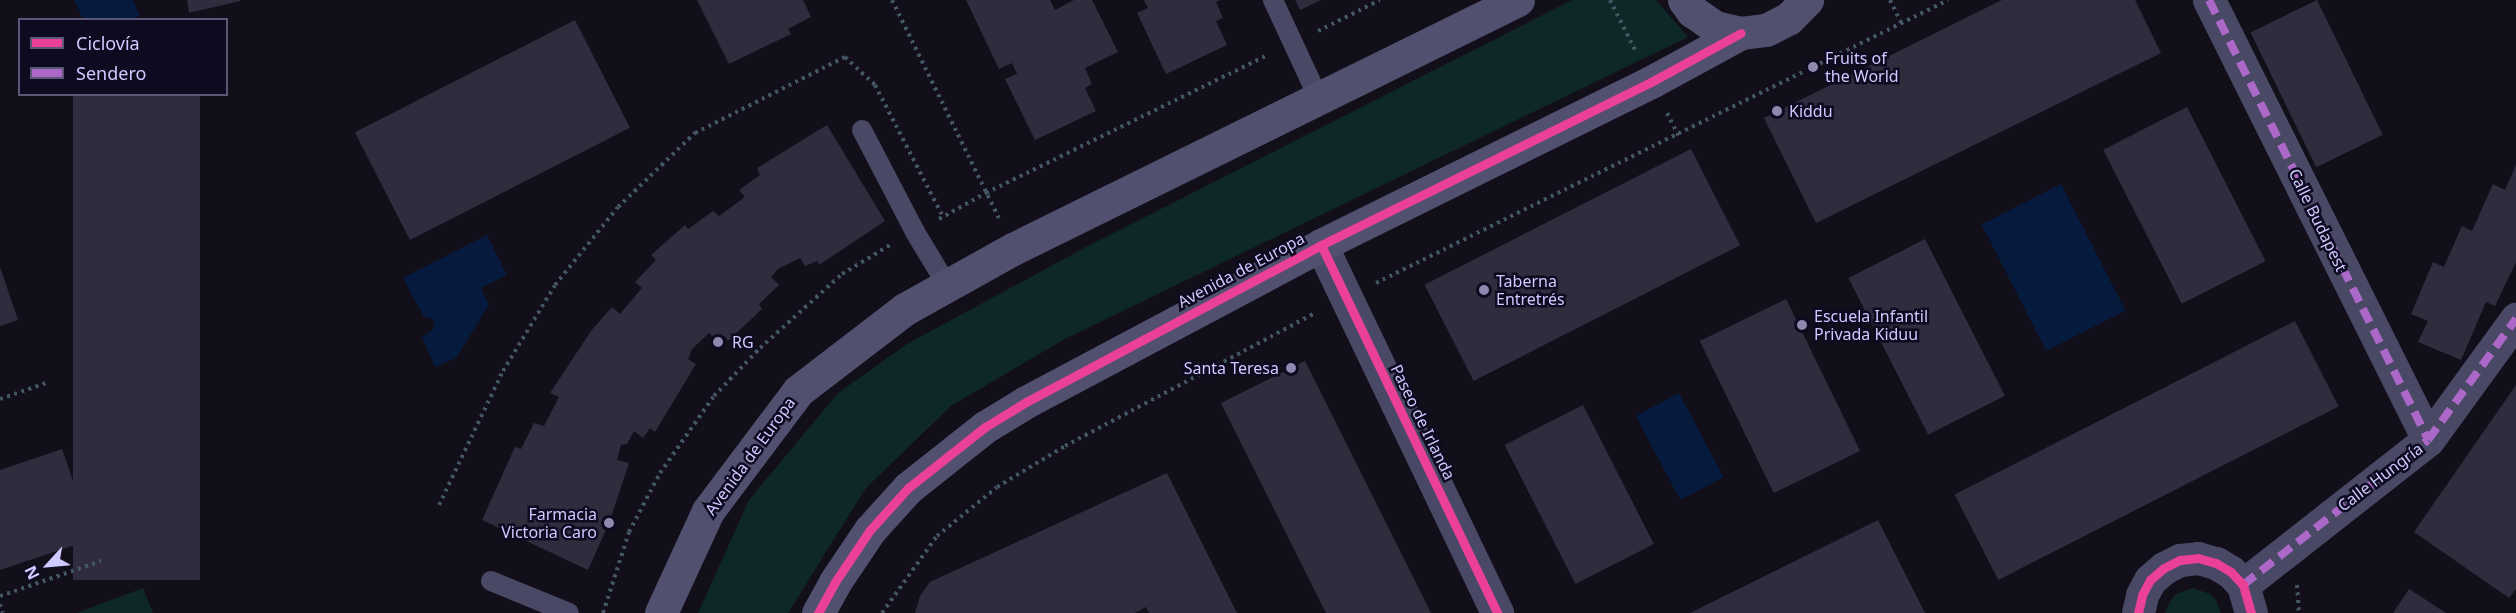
<!DOCTYPE html>
<html>
<head>
<meta charset="utf-8">
<style>
  body { margin:0 }
  #map { position:relative; width:2516px; height:613px; overflow:hidden; background:#120f1b; font-family:"Noto Sans",sans-serif }
  div>[style] { position:absolute }
  [style*='--x'] { left:calc(var(--x)*1px); top:calc(var(--y)*1px); width:calc(var(--w)*1px); rotate:calc(var(--a)*1deg) }
  .green>* { inset:0; background:#0e2727 }
  .water>* { inset:0; background:#051a3d; transform-origin:0 0 }
  .building>* { inset:0; background:#302c3e; transform-origin:0 0 }
  .path>* { height:4px; margin-top:-2px; transform-origin:0; background:repeating-linear-gradient(90deg,#445666 0 3px,transparent 0 7.5px) }
  .lane>* { height:20px; margin:-10px; padding:0 10px; transform-origin:10px; border-radius:10px; background:#4a4965 }
  .street>* { height:33px; margin:-16.5px; padding:0 16.5px; transform-origin:16.5px; border-radius:16.5px; background:#4a4965 }
  .secondary>* { height:33px; margin:-16.5px; padding:0 16.5px; transform-origin:16.5px; border-radius:16.5px; background:#51506f }
  .quiet>* { height:8px; margin-top:-4px; transform-origin:0; background:repeating-linear-gradient(90deg,#ac68c9 0 15px,transparent 0 23px) }
  .cycleway>* { height:9px; margin:-4.5px; padding:0 4.5px; transform-origin:4.5px; border-radius:4.5px; background:#ea4096 }
  .dots>* { width:16px; height:16px; translate:-50% -50%; box-sizing:border-box; border:3px solid #0e0a20; border-radius:50% }
  span { translate:-50% -50%; white-space:nowrap; text-align:center; line-height:1.15; -webkit-text-stroke:5px #0e0a20; paint-order:stroke }
  .poi-label { font-size:16px; color:#cfcaff }
  .left { translate:0 -50%; text-align:left }
  .right { translate:-100% -50%; text-align:right }
  .street-label { font-size:16px; color:#cfcaff }
  .legend { position:absolute; left:18px; top:18px; width:210px; height:78px; box-sizing:border-box; background:#0e0a20; border:2px solid #5b5779; margin:0; padding:8px 10px; list-style:none; font-size:18px; color:#cfcaff }
  .legend li { display:flex; align-items:center; gap:12px; height:30px }
  .legend b { width:30px; border:2px solid #5b5779 }
  .north { position:absolute; left:18px; top:535px; width:60px; height:60px; -webkit-text-stroke:4px #0e0a20; paint-order:stroke; rotate:244deg; font-size:16px; font-weight:700; line-height:24px; text-align:center; color:#cfcaff }
  .north::after { content:''; display:block; margin:auto; width:21px; height:27px; background:#cfcaff; clip-path:polygon(50% 0,100% 100%,50% 72%,0 100%) }
</style>
</head>
<body>
<div id="map">
  <div class="green">
    <div style="clip-path:polygon(1572px 0,1656px 0,1688px 37px,1065px 339px,951px 406px,866px 488px,788px 613px,698px 613px,749px 500px,838px 393px,907px 344px,1086px 247px)"></div>
    <div style="clip-path:polygon(143px 588px,153px 613px,77px 613px)"></div>
    <div style="clip-path:polygon(2193px 588px,2210px 594px,2216px 600px,2221px 613px,2165px 613px,2170px 601px,2176px 594px)"></div>
  </div>
  <div class="water">
    <div style="clip-path:polygon(74px 0,133px 0,140px 16px,133px 19px,83px 19px)"></div>
    <div style="left:2061px;top:184px;width:142px;height:89px;rotate:63deg"></div>
    <div style="clip-path:polygon(487px 235px,507px 275px,481px 288px,489px 305px,456px 358px,435px 367px,422px 337px,434px 329px,434px 322px,430px 318px,424px 317px,403px 278px)"></div>
    <div style="left:1679px;top:393px;width:95px;height:49px;rotate:62deg"></div>
  </div>
  <div class="building">
    <div style="clip-path:polygon(187px 0,240px 0,240px 1px,189px 13px)"></div>
    <div style="clip-path:polygon(697px 0,803px 0,811px 17px,788px 29px,791px 34px,729px 64px)"></div>
    <div style="clip-path:polygon(966px 0,1050px 0,1055px 10px,1074px 0,1092px 0,1118px 52px,1085px 68px,1092px 84px,1085px 88px,1096px 111px,1035px 140px,1005px 79px,1017px 74px,1012px 63px,999px 69px)"></div>
    <div style="clip-path:polygon(1144px 0,1220px 0,1216px 2px,1223px 18px,1216px 21px,1227px 45px,1166px 74px,1137px 13px,1148px 8px)"></div>
    <div style="clip-path:polygon(1295px 0,1321px 0,1300px 10px)"></div>
    <div style="clip-path:polygon(2002px 0,2135px 0,2161px 53px,1816px 223px,1764px 118px)"></div>
    <div style="left:2317px;top:0;width:150px;height:74px;rotate:64deg"></div>
    <div style="left:575px;top:20px;width:121px;height:247px;rotate:63deg"></div>
    <div style="left:73px;top:94px;width:127px;height:486px"></div>
    <div style="left:2187px;top:107px;width:173px;height:94px;rotate:63deg"></div>
    <div style="clip-path:polygon(827px 125px,885px 221px,819px 265px,817px 261px,805px 266px,800px 258px,778px 269px,771px 277px,779px 285px,759px 304px,762px 309px,728px 341px,725px 336px,718px 342px,709px 333px,692px 349px,688px 359px,696px 364px,655px 432px,650px 428px,643px 438px,634px 431px,627px 444px,621px 445px,617px 460px,629px 463px,609px 523px,588px 570px,482px 520px,515px 447px,521px 449px,534px 423px,544px 426px,559px 397px,550px 393px,591px 331px,612px 307px,620px 314px,642px 288px,635px 282px,656px 260px,651px 255px,685px 225px,688px 229px,713px 211px,719px 216px,745px 197px,739px 190px,760px 175px,757px 168px)"></div>
    <div style="left:1691px;top:149px;width:108px;height:299px;rotate:63deg"></div>
    <div style="clip-path:polygon(2516px 165px,2516px 262px,2495px 306px,2486px 302px,2461px 360px,2418px 342px,2428px 321px,2411px 314px,2433px 262px,2444px 267px,2462px 226px,2472px 231px,2493px 184px,2505px 190px)"></div>
    <div style="left:1925px;top:239px;width:176px;height:86px;rotate:63deg"></div>
    <div style="clip-path:polygon(0 267px,18px 320px,0 326px)"></div>
    <div style="left:1786px;top:299px;width:169px;height:96px;rotate:64deg"></div>
    <div style="left:2295px;top:321px;width:96px;height:382px;rotate:63deg"></div>
    <div style="clip-path:polygon(1305px 361px,1431px 613px,1326px 613px,1221px 403px)"></div>
    <div style="clip-path:polygon(2516px 385px,2516px 589px,2509px 598px,2414px 532px)"></div>
    <div style="left:1583px;top:405px;width:156px;height:88px;rotate:63deg"></div>
    <div style="clip-path:polygon(62px 449px,93px 539px,0 570px,0 470px)"></div>
    <div style="clip-path:polygon(1167px 473px,1237px 613px,1149px 613px,1146px 607px,1135px 613px,915px 613px,920px 596px,930px 582px)"></div>
    <div style="clip-path:polygon(1878px 520px,1925px 613px,1690px 613px)"></div>
    <div style="clip-path:polygon(2409px 589px,2446px 613px,2393px 613px)"></div>
  </div>
  <div class="path">
    <div style="--x:892;--y:0;--w:243;--a:63.9"></div>
    <div style="--x:1610;--y:0;--w:56;--a:63.4"></div>
    <div style="--x:1890;--y:0;--w:25;--a:64"></div>
    <div style="--x:1318;--y:31;--w:69;--a:-26.6"></div>
    <div style="--x:1667;--y:113;--w:25;--a:63"></div>
    <div style="--x:939;--y:219;--w:54;--a:-29"></div>
    <div style="--x:986;--y:193;--w:314;--a:-26.1"></div>
    <div style="--x:1376;--y:283;--w:638;--a:-26.32"></div>
    <div style="--x:0;--y:399;--w:49;--a:-19.2"></div>
    <div style="--x:439;--y:505;--w:148;--a:-64.5"></div>
    <div style="--x:503;--y:371;--w:100;--a:-58.8"></div>
    <div style="--x:555;--y:285;--w:100;--a:-51.1"></div>
    <div style="--x:618;--y:207;--w:107;--a:-43.9"></div>
    <div style="--x:695;--y:133;--w:168;--a:-26.9"></div>
    <div style="--x:845;--y:57;--w:41;--a:43"></div>
    <div style="--x:875;--y:85;--w:148;--a:62.7"></div>
    <div style="--x:2297;--y:585;--w:28;--a:86"></div>
    <div style="--x:0;--y:596;--w:107;--a:-19.1"></div>
    <div style="--x:0;--y:604;--w:9;--a:72"></div>
    <div style="--x:603;--y:613;--w:85;--a:-72.2"></div>
    <div style="--x:629;--y:532;--w:67;--a:-62.3"></div>
    <div style="--x:660;--y:473;--w:94;--a:-55"></div>
    <div style="--x:714;--y:396;--w:66;--a:-46.2"></div>
    <div style="--x:760;--y:348;--w:110;--a:-42.1"></div>
    <div style="--x:842;--y:274;--w:56;--a:-31.1"></div>
    <div style="--x:882;--y:613;--w:95;--a:-54.5"></div>
    <div style="--x:937;--y:536;--w:77;--a:-39.2"></div>
    <div style="--x:997;--y:487;--w:79;--a:-31.1"></div>
    <div style="--x:1065;--y:446;--w:283;--a:-28"></div>
  </div>
  <div class="lane">
    <div style="--x:1273;--y:0;--w:109;--a:65.1"></div>
    <div style="--x:862;--y:130;--w:115;--a:62.5"></div>
    <div style="--x:915;--y:232;--w:62;--a:58.9"></div>
    <div style="--x:491;--y:581;--w:84;--a:22.3"></div>
  </div>
  <div class="street">
    <div style="--x:2209;--y:0;--w:491;--a:63.5"></div>
    <div style="--x:1321;--y:245;--w:408;--a:64.4"></div>
    <div style="--x:2243;--y:585;--w:235;--a:-38.1"></div>
    <div style="--x:2428;--y:440;--w:150;--a:-54"></div>
    <div style="--x:2138;--y:613;--w:18;--a:-77"></div>
    <div style="--x:2142;--y:595;--w:17;--a:-62"></div>
    <div style="--x:2150;--y:580;--w:18;--a:-41"></div>
    <div style="--x:2164;--y:568;--w:18;--a:-27"></div>
    <div style="--x:2180;--y:560;--w:18;--a:-6"></div>
    <div style="--x:2198;--y:558;--w:19;--a:16"></div>
    <div style="--x:2216;--y:563;--w:17;--a:31"></div>
    <div style="--x:2231;--y:572;--w:18;--a:47"></div>
    <div style="--x:2243;--y:585;--w:29;--a:74"></div>
  </div>
  <div class="secondary">
    <div style="--x:1684;--y:0;--w:14;--a:54"></div>
    <div style="--x:1692;--y:11;--w:28;--a:35"></div>
    <div style="--x:1715;--y:27;--w:27;--a:13"></div>
    <div style="--x:1741;--y:33;--w:25;--a:-7"></div>
    <div style="--x:1766;--y:30;--w:25;--a:-27"></div>
    <div style="--x:1788;--y:19;--w:27;--a:-45"></div>
    <div style="--x:661;--y:613;--w:112;--a:-65.3"></div>
    <div style="--x:708;--y:511;--w:150;--a:-53.1"></div>
    <div style="--x:798;--y:391;--w:135;--a:-37.5"></div>
    <div style="--x:905;--y:309;--w:124;--a:-29.1"></div>
    <div style="--x:1013;--y:249;--w:563;--a:-26.25"></div>
    <div style="--x:818;--y:613;--w:35;--a:-61"></div>
    <div style="--x:835;--y:582;--w:63;--a:-56.1"></div>
    <div style="--x:870;--y:530;--w:57;--a:-47.9"></div>
    <div style="--x:908;--y:488;--w:98;--a:-38.4"></div>
    <div style="--x:985;--y:427;--w:48;--a:-31.4"></div>
    <div style="--x:1026;--y:402;--w:334;--a:-28"></div>
    <div style="--x:1321;--y:245;--w:368;--a:-26.3"></div>
    <div style="--x:1651;--y:82;--w:102;--a:-28.6"></div>
  </div>
  <div class="quiet">
    <div style="--x:2209;--y:0;--w:491;--a:63.5"></div>
    <div style="--x:2243;--y:585;--w:235;--a:-38.1"></div>
    <div style="--x:2428;--y:440;--w:150;--a:-54"></div>
  </div>
  <div class="cycleway">
    <div style="--x:1321;--y:245;--w:408;--a:64.4"></div>
    <div style="--x:818;--y:613;--w:35;--a:-61"></div>
    <div style="--x:835;--y:582;--w:63;--a:-56.1"></div>
    <div style="--x:870;--y:530;--w:57;--a:-47.9"></div>
    <div style="--x:908;--y:488;--w:98;--a:-38.4"></div>
    <div style="--x:985;--y:427;--w:48;--a:-31.4"></div>
    <div style="--x:1026;--y:402;--w:334;--a:-28"></div>
    <div style="--x:1321;--y:245;--w:368;--a:-26.3"></div>
    <div style="--x:1651;--y:82;--w:102;--a:-28.6"></div>
    <div style="--x:2138;--y:613;--w:18;--a:-77"></div>
    <div style="--x:2142;--y:595;--w:17;--a:-62"></div>
    <div style="--x:2150;--y:580;--w:18;--a:-41"></div>
    <div style="--x:2164;--y:568;--w:18;--a:-27"></div>
    <div style="--x:2180;--y:560;--w:18;--a:-6"></div>
    <div style="--x:2198;--y:558;--w:19;--a:16"></div>
    <div style="--x:2216;--y:563;--w:17;--a:31"></div>
    <div style="--x:2231;--y:572;--w:18;--a:47"></div>
    <div style="--x:2243;--y:585;--w:29;--a:74"></div>
  </div>
  <div class="dots">
    <div style="left:1813px;top:67px;background:#8d89af"></div>
    <div style="left:1777px;top:111px;background:#8d89af"></div>
    <div style="left:1484px;top:290px;background:#8d89af"></div>
    <div style="left:1802px;top:325px;background:#8d89af"></div>
    <div style="left:718px;top:342px;background:#8d89af"></div>
    <div style="left:1291px;top:368px;background:#8d89af"></div>
    <div style="left:609px;top:523px;background:#8d89af"></div>
  </div>
  <div class="poi-label">
    <span class="left" style="left:1825px;top:67px">Fruits of<br>the World</span>
    <span class="left" style="left:1789px;top:111px">Kiddu</span>
    <span class="left" style="left:1496px;top:290px">Taberna<br>Entretrés</span>
    <span class="left" style="left:1814px;top:325px">Escuela Infantil<br>Privada Kiduu</span>
    <span class="left" style="left:732px;top:342px">RG</span>
    <span class="right" style="left:1279px;top:368px">Santa Teresa</span>
    <span class="right" style="left:597px;top:523px">Farmacia<br>Victoria Caro</span>
  </div>
  <div class="street-label">
    <span style="left:2318px;top:220px;rotate:64deg">Calle Budapest</span>
    <span style="left:1241px;top:270px;rotate:-28deg">Avenida de Europa</span>
    <span style="left:1423px;top:422px;rotate:64deg">Paseo de Irlanda</span>
    <span style="left:750px;top:456px;rotate:-54deg">Avenida de Europa</span>
    <span style="left:2380px;top:477px;rotate:-37deg">Calle Hungría</span>
  </div>
  <ul class="legend">
  <li><b style="height:8px;background:#ea4096"></b>Ciclovía</li>
  <li><b style="height:8px;background:#ac68c9"></b>Sendero</li>
  </ul>
  <div class="north">N</div>
</div>
</body>
</html>
